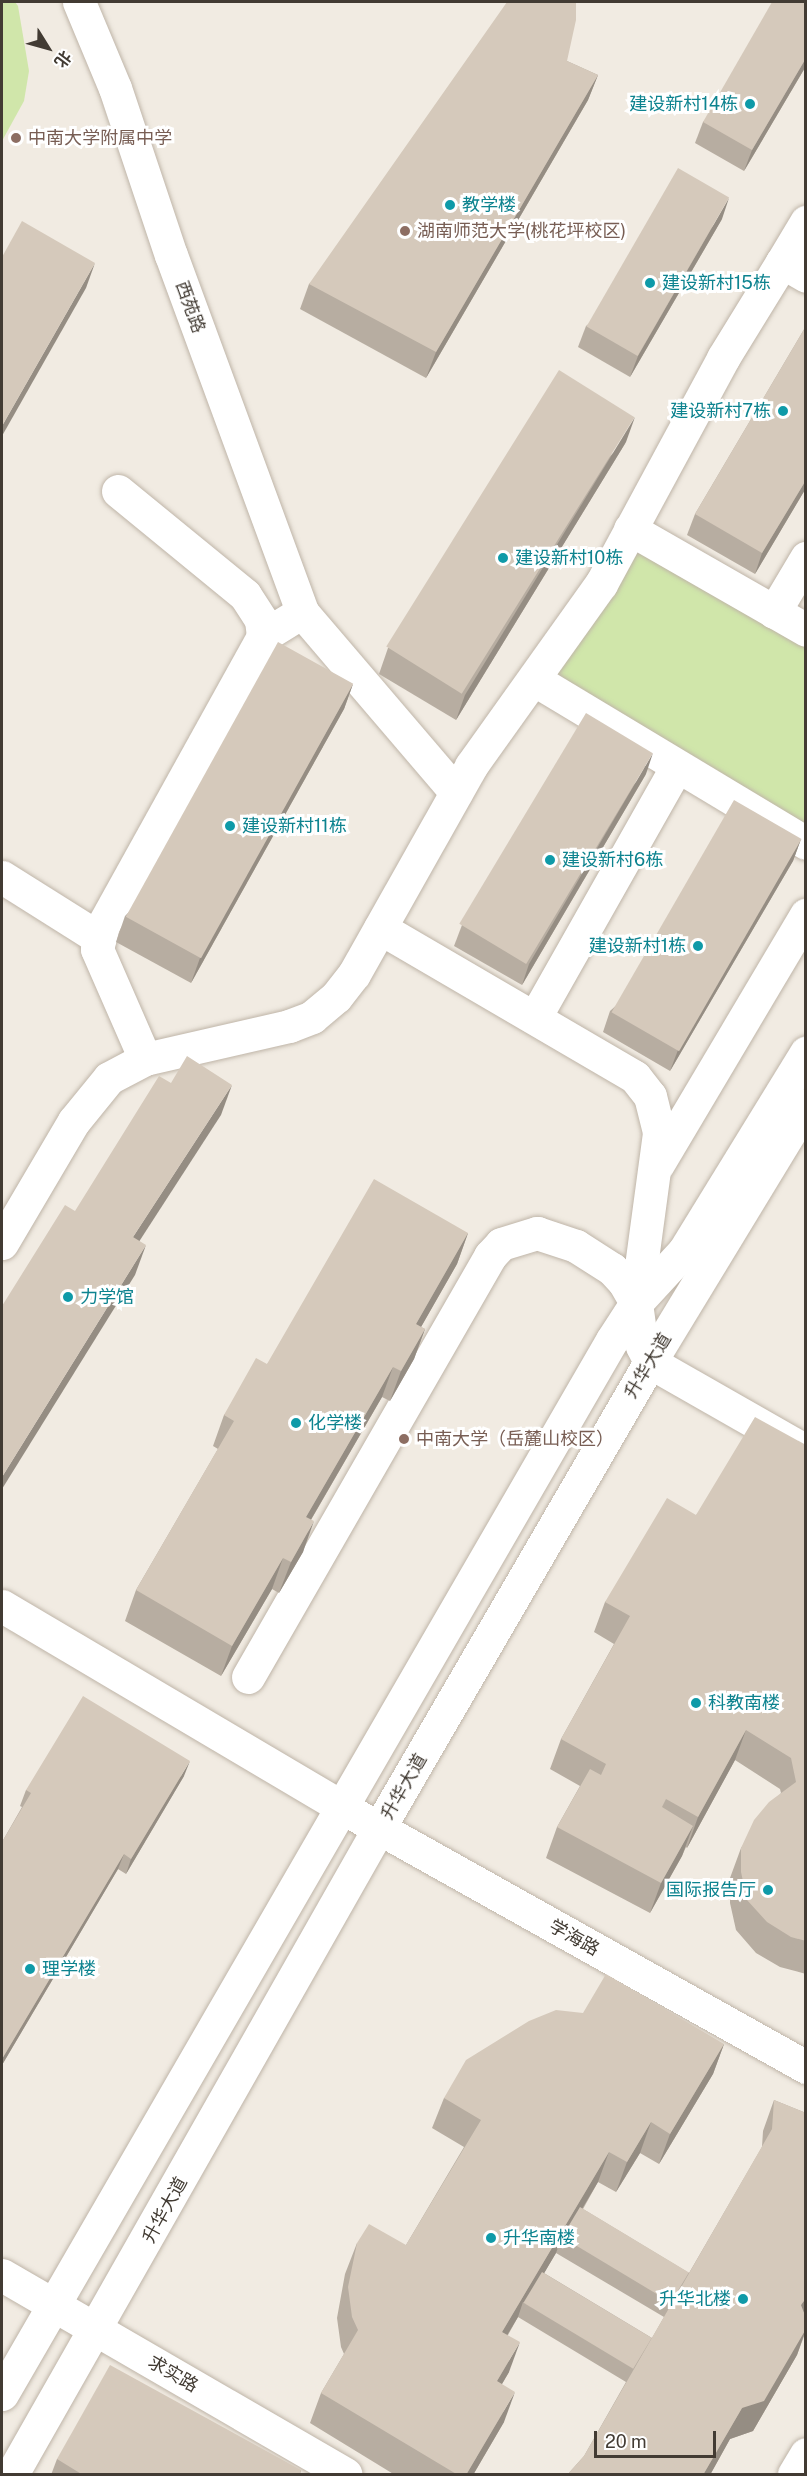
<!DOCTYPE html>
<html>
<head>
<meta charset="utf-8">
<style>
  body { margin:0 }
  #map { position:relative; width:807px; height:2476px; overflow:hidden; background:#f1ebe2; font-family:"Public Sans","Noto Sans SC",sans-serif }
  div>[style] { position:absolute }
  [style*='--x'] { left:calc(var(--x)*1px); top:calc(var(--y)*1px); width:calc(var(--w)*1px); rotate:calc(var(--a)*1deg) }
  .green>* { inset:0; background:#d0e6aa }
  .roads { filter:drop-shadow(0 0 2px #bfb5a8) drop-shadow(0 0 2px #bfb5a8) }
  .minor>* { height:33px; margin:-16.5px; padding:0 16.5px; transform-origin:16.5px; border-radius:16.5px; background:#fff }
  .wall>* { inset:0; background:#b7ada1 }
  .shaded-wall>* { inset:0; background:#958d83 }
  .building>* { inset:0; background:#d5c9bb; transform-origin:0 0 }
  .dots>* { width:16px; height:16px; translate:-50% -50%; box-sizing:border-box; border:3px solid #fff; border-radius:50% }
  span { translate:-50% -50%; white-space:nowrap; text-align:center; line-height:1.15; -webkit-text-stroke:6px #fff; paint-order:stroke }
  .culture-label { font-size:18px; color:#0d838f }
  .right { translate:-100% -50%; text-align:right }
  .left { translate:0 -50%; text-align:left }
  .education-label { font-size:18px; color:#785e54 }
  .street-label { font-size:18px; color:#423b33 }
  .frame { position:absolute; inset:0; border:3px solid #423b33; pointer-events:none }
  .north { position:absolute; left:18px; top:18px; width:60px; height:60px; -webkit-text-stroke:4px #fff; paint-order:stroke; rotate:127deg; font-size:16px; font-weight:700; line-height:24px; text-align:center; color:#423b33 }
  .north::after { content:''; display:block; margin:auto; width:21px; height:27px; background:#423b33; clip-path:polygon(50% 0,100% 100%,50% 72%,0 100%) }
  .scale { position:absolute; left:594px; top:2431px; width:122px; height:27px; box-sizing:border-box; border:3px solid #423b33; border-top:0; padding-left:8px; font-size:18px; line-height:21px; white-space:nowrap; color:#423b33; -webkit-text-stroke:4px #fff; paint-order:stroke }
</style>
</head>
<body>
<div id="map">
  <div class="green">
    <div style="clip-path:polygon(2px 2px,15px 2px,18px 6px,29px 71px,24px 101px,2px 141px)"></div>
    <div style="clip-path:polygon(638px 542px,805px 639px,805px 831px,546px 680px)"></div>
  </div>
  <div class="roads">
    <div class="minor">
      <div style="--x:79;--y:2;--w:93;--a:67.3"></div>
      <div style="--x:115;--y:88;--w:176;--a:71.5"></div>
      <div style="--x:171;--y:255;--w:380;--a:69.8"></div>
      <div style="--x:302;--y:612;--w:237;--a:49.5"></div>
      <div style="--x:782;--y:262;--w:47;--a:-59"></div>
      <div style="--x:118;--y:491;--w:164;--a:39.3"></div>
      <div style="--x:245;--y:595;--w:30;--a:57"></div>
      <div style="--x:261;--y:620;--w:16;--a:83"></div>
      <div style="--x:630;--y:529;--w:203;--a:29.8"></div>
      <div style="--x:774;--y:612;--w:63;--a:-59.3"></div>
      <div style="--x:535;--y:680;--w:316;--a:31"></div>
      <div style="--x:2;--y:877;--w:115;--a:32.2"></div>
      <div style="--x:380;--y:928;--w:295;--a:30.3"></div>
      <div style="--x:635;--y:1077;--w:24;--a:52"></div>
      <div style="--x:650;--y:1096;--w:38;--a:76"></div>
      <div style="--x:659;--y:1133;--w:172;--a:97.7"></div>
      <div style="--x:636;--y:1303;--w:43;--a:82.1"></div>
      <div style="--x:642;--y:1346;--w:18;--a:63"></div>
      <div style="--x:650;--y:1362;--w:180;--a:29.7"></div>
      <div style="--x:535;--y:1017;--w:286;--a:-60.5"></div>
      <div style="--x:145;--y:1059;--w:120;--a:-113.6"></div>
      <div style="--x:97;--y:949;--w:25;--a:-76"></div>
      <div style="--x:103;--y:925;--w:330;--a:-61"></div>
      <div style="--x:263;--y:636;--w:46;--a:-31.6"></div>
      <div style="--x:658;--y:1164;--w:290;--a:-59.3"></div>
      <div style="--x:2;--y:1243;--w:142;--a:-59.5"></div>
      <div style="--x:74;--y:1121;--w:55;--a:-50.9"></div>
      <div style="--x:109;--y:1078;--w:41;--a:-27.8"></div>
      <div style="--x:145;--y:1059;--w:148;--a:-12.9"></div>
      <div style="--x:289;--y:1026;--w:25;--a:-21"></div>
      <div style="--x:312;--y:1017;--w:31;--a:-40"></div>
      <div style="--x:336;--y:997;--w:29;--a:-52"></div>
      <div style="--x:354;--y:974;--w:239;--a:-60.6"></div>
      <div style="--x:471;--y:766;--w:224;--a:-54.5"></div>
      <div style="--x:601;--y:584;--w:257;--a:-61.6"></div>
      <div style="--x:723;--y:358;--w:113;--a:-58.4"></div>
      <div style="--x:782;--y:262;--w:28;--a:30"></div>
      <div style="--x:2;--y:1606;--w:396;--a:30.6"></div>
      <div style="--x:343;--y:1808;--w:531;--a:29.22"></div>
      <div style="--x:248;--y:1677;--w:486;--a:-60.1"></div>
      <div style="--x:490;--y:1256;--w:16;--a:-47"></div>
      <div style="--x:501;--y:1244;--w:38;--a:-17"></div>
      <div style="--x:537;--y:1233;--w:41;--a:18.4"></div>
      <div style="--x:576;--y:1246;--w:43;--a:32.6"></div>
      <div style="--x:612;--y:1269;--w:18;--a:47"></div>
      <div style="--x:624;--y:1282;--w:24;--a:60"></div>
      <div style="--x:2;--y:2275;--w:397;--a:30.1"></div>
      <div style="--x:2;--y:2394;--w:1218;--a:-59.94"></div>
      <div style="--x:612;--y:1340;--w:44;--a:-57"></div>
      <div style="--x:636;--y:1303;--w:71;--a:-47.3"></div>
      <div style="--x:684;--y:1251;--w:233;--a:-58.4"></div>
      <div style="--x:12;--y:2474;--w:743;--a:-60.4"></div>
      <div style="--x:379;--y:1828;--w:539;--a:-59.82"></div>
      <div style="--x:650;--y:1362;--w:301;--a:-58.7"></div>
      <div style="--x:794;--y:2474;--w:23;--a:-59"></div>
    </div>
  </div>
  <div class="wall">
    <div style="clip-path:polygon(806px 2px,806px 66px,744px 171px,695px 143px,703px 122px)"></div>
    <div style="clip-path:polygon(567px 61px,598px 75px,588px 100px,426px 378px,300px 309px,309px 284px)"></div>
    <div style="clip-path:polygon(722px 219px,630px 377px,578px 347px,586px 326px)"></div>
    <div style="clip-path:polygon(806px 326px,806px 488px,755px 574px,687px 535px,695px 514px)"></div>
    <div style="clip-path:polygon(626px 442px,456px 720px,379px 674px,388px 648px)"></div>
    <div style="clip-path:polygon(353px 684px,344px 709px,191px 983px,116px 942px,125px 916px)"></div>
    <div style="clip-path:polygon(646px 774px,522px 985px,454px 946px,462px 925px)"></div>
    <div style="clip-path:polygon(801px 839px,793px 861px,670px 1071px,603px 1032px,610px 1011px)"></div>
    <div style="clip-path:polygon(468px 1233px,457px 1264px,421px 1327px,425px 1329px,414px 1359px,390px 1401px,382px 1397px,311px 1520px,303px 1552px,279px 1593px,272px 1589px,221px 1676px,125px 1621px,136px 1590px,218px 1449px,213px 1446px,224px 1415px,267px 1364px)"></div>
    <div style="clip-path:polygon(806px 1445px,806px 1974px,780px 1967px,756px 1953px,736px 1930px,730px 1903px,730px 1878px,741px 1848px,781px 1793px,780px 1789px,735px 1760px,687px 1848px,686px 1847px,682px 1856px,650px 1913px,546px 1858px,557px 1827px,580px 1786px,550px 1769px,561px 1739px,614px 1644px,594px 1632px,605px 1602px,696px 1515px)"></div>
    <div style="clip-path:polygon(184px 1776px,126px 1874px,118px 1869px,2px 2065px,2px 1842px,22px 1807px,20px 1806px,26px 1790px)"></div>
    <div style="clip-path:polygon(evenodd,724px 2044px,713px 2074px,659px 2164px,640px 2153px,616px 2192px,598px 2182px,583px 2209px,689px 2273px,762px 2147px,763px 2131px,774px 2100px,806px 2113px,806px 2309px,804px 2313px,806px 2318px,806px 2331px,797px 2355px,753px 2431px,730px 2439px,710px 2475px,567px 2475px,584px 2456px,626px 2382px,518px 2317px,508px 2335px,509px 2372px,502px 2384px,504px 2422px,473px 2475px,395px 2475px,310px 2423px,321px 2393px,344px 2354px,341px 2347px,337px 2318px,345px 2274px,357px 2243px,406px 2245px,464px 2147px,432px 2128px,444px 2098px,724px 2044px,556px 2253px,664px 2317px,652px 2338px,544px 2273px,556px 2253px)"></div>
    <div style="clip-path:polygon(57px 2459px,301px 2470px,300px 2475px,51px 2475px)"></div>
  </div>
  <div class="shaded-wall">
    <div style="clip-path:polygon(806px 58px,806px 66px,744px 171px,752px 150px)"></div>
    <div style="clip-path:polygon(598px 75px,588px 100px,426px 378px,436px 352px)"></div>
    <div style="clip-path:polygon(729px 198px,722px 219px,630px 377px,638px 356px)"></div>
    <div style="clip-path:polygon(95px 263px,86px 288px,2px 436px,2px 426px)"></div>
    <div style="clip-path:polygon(635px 417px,626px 442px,456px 720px,465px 695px)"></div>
    <div style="clip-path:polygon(806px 480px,806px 488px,755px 574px,762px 553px)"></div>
    <div style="clip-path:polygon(353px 684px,344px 709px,191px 983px,200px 958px)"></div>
    <div style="clip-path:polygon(653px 753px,646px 774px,522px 985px,529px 964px)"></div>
    <div style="clip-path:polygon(801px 839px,793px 861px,670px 1071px,678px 1050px)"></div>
    <div style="clip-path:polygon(232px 1085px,221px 1115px,122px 1268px,133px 1237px)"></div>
    <div style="clip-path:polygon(468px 1233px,457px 1264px,405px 1355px,416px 1324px)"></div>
    <div style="clip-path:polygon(146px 1245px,135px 1275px,2px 1489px,2px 1477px)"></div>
    <div style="clip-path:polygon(425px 1329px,414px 1359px,390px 1401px,401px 1371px)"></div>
    <div style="clip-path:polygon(393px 1367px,382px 1397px,295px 1547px,306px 1517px)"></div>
    <div style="clip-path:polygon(314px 1521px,303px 1552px,279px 1593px,291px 1562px)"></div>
    <div style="clip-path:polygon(283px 1558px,272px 1589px,221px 1676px,232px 1646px)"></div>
    <div style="clip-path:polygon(746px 1730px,735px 1760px,687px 1848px,698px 1817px)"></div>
    <div style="clip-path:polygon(190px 1761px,184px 1776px,126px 1874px,131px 1859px)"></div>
    <div style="clip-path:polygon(693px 1826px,682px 1856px,650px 1913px,661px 1883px)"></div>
    <div style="clip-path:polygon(124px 1854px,118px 1869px,2px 2065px,2px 2059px)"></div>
    <div style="clip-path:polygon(724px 2044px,713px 2074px,659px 2164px,670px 2134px)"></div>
    <div style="clip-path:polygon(651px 2122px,640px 2153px,616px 2192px,627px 2162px)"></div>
    <div style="clip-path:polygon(609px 2152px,598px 2182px,564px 2239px,562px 2237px,556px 2253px,526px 2304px,523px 2302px,518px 2317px,491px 2362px,502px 2332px)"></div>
    <div style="clip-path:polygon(806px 2298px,806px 2309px,790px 2336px,801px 2305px)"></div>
    <div style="clip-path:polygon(806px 2329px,797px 2355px,753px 2431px,730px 2439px,710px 2475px,703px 2475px,742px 2408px)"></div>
    <div style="clip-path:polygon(520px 2342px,509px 2372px,486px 2411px,497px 2381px)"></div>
    <div style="clip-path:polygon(515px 2392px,504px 2422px,473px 2475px,466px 2475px)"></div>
  </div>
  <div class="building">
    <div style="clip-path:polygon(507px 2px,576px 2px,576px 20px,567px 61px,598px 75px,436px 352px,309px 284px)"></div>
    <div style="clip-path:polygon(772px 2px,806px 2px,806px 58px,752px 150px,703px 122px)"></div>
    <div style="left:678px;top:168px;width:59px;height:183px;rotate:30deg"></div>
    <div style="clip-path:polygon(22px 221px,95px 263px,2px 426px,2px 257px)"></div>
    <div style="clip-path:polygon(806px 326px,806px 480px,762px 553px,695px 514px)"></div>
    <div style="left:559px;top:370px;width:89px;height:326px;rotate:32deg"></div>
    <div style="left:278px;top:642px;width:86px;height:314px;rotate:29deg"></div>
    <div style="left:586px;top:713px;width:78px;height:246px;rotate:31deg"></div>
    <div style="left:734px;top:800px;width:78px;height:245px;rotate:30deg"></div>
    <div style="clip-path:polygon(187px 1056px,232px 1085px,133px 1237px,146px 1245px,2px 1477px,2px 1306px,65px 1205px,75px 1211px,159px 1076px,171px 1083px)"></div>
    <div style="clip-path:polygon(374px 1179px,468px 1233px,416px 1324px,425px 1329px,401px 1371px,393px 1367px,306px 1517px,314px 1521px,291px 1562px,283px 1558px,232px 1646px,136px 1590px,234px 1421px,224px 1415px,256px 1358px,267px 1364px)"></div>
    <div style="clip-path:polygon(755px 1417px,806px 1445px,806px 1941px,791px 1937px,767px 1922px,747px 1900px,741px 1872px,741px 1848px,754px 1820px,769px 1802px,796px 1782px,791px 1758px,746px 1730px,698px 1817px,666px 1799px,662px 1807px,693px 1826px,661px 1883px,557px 1827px,590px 1769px,601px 1775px,606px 1764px,561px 1739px,630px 1616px,605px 1602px,667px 1498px,696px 1515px)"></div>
    <div style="clip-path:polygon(83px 1696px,190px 1761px,131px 1859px,124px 1854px,2px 2059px,2px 1842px,31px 1793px,26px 1790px)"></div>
    <div style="clip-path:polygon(606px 1974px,724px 2044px,670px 2134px,651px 2122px,627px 2162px,609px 2152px,502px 2332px,520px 2342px,497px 2381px,515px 2392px,466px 2475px,458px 2475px,321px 2393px,358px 2330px,352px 2317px,348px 2287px,357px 2243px,369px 2224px,406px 2245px,481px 2120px,444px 2098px,466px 2060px,529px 2021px,556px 2010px,583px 2013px)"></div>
    <div style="clip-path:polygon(774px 2100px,806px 2113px,806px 2298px,801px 2305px,806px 2318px,806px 2329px,764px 2401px,742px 2408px,703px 2475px,567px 2475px,584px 2456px,772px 2129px)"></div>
    <div style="left:580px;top:2207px;width:127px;height:35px;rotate:31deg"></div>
    <div style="left:542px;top:2272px;width:128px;height:36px;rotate:31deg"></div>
    <div style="clip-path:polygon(110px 2365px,301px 2470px,299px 2475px,83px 2475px,57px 2459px)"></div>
  </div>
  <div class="dots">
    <div style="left:750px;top:104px;background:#0f9aa8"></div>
    <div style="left:16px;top:138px;background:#8d6e63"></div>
    <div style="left:450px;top:205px;background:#0f9aa8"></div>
    <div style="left:405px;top:231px;background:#8d6e63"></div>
    <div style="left:650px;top:283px;background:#0f9aa8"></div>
    <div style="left:783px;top:411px;background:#0f9aa8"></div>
    <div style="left:503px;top:558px;background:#0f9aa8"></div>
    <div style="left:230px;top:826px;background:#0f9aa8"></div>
    <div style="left:550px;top:860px;background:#0f9aa8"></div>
    <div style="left:698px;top:946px;background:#0f9aa8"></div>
    <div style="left:68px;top:1297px;background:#0f9aa8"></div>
    <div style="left:296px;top:1423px;background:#0f9aa8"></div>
    <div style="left:404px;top:1439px;background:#8d6e63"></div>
    <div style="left:696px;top:1703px;background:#0f9aa8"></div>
    <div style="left:768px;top:1890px;background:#0f9aa8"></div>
    <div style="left:30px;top:1969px;background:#0f9aa8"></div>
    <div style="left:491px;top:2238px;background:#0f9aa8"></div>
    <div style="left:743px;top:2299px;background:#0f9aa8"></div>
  </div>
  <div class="culture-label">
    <span class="right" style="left:738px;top:104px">建设新村14栋</span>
    <span class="left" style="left:462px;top:205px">教学楼</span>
    <span class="left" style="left:662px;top:283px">建设新村15栋</span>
    <span class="right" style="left:771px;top:411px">建设新村7栋</span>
    <span class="left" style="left:515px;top:558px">建设新村10栋</span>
    <span class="left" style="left:242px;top:826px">建设新村11栋</span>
    <span class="left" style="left:562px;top:860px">建设新村6栋</span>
    <span class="right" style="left:686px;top:946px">建设新村1栋</span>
    <span class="left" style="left:80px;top:1297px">力学馆</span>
    <span class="left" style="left:308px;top:1423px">化学楼</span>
    <span class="left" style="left:708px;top:1703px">科教南楼</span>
    <span class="right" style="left:756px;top:1890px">国际报告厅</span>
    <span class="left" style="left:42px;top:1969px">理学楼</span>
    <span class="left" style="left:503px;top:2238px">升华南楼</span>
    <span class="right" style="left:731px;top:2299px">升华北楼</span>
  </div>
  <div class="education-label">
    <span class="left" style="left:28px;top:138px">中南大学附属中学</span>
    <span class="left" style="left:417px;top:231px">湖南师范大学(桃花坪校区)</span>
    <span class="left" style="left:416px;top:1439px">中南大学（岳麓山校区）</span>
  </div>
  <div class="street-label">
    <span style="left:190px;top:307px;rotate:70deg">西苑路</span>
    <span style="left:648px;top:1366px;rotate:-59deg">升华大道</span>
    <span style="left:404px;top:1787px;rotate:-60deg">升华大道</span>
    <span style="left:574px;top:1938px;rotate:29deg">学海路</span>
    <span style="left:165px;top:2210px;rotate:-61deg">升华大道</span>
    <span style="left:173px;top:2374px;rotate:30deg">求实路</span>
  </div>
  <div class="frame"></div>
  <div class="north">北</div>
  <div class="scale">20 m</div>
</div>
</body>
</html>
